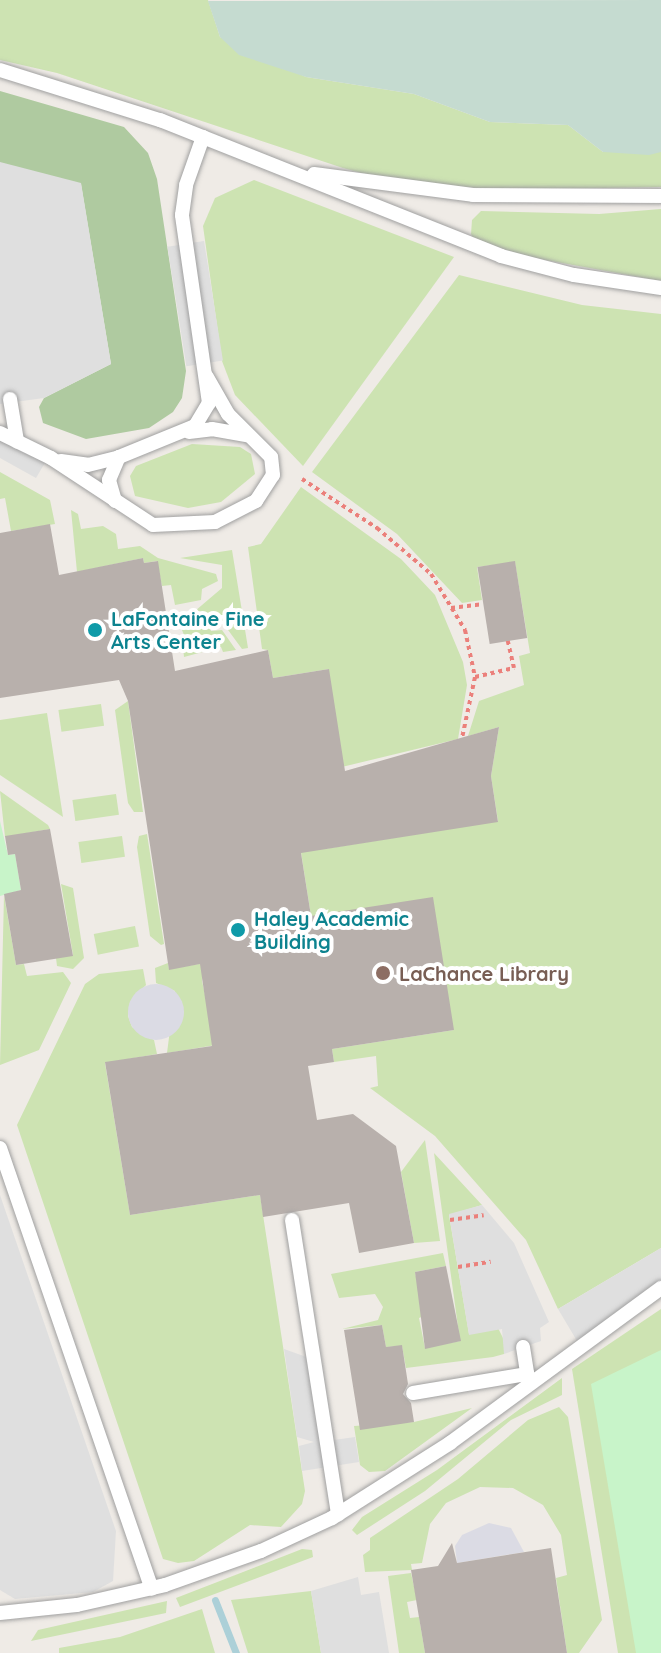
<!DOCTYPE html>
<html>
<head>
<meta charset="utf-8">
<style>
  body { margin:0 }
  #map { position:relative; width:661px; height:1653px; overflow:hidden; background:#efebe6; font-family:Quicksand,sans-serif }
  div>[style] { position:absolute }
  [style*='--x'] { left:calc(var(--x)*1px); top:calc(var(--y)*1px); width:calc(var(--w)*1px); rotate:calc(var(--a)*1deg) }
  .grass>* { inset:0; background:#cde3b2; transform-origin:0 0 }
  .forest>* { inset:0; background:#afcaa0 }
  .wetland>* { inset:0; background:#c5dbd0 }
  .park>* { inset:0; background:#c8f4c9 }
  .parking>* { inset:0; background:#dfdfdf; transform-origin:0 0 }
  .plaza>* { inset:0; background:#dbdbe4 }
  .round { border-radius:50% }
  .stream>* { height:7px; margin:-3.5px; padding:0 3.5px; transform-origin:3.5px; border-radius:3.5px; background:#acd0d8 }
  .building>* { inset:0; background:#b8b0ac; transform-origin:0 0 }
  .path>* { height:4px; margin-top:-2px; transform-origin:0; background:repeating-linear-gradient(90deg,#eb807b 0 4px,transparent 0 8px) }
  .roads { filter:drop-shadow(0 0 2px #a0a0a0) drop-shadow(0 0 2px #a0a0a0) }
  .lane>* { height:14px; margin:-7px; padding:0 7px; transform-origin:7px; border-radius:7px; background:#fff }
  .dots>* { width:22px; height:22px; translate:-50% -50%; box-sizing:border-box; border:4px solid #fff; border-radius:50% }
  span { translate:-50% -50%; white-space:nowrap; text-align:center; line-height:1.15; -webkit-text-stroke:8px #fff; paint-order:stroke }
  .culture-label { font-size:20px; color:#0d838f; font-weight:700 }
  .left { translate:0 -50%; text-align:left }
  .education-label { font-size:20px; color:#785e54; font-weight:700 }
</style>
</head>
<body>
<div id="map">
  <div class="grass">
    <div style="clip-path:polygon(0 0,208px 0,220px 37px,306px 77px,414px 94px,490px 122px,568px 125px,603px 152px,661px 152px,661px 187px,500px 190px,387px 180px,343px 168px,57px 73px,0 60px)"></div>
    <div style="clip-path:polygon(254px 180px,454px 257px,303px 466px,235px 395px,222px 361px,203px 226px,215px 198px)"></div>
    <div style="clip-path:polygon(661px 209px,661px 281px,529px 257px,474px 240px,471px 234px,472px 220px,481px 211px,599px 214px)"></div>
    <div style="clip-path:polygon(459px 275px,582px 305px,661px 314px,661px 1248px,558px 1309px,526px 1240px,435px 1136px,370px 1088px,378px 1086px,376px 1056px,334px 1062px,332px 1049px,454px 1030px,311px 916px,295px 814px,324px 849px,498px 821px,491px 776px,499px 727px,468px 736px,479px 701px,524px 685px,519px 656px,530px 653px,515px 562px,477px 567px,482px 600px,462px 603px,397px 534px,312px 472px)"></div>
    <div style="clip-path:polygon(192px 444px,240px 447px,251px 454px,255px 474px,221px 502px,188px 508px,135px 496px,130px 476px,136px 466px)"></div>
    <div style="clip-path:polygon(0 472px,50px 500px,55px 524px,11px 531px,5px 498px,0 499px)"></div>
    <div style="clip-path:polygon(301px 487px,401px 559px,435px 595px,463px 662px,467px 685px,458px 739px,321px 772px,329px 669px,273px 678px,268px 650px,262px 649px,248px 547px,261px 544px)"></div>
    <div style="clip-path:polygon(71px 510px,78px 514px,81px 529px,103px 526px,116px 534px,118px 549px,140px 546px,158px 558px,216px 574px,218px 581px,202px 589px,201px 600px,175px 605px,171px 585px,162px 586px,157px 561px,144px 563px,143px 558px,77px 572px)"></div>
    <div style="clip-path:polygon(232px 550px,248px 648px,242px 649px,220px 619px,195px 611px,222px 588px,222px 565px,180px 558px)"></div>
    <div style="clip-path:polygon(193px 618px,208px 621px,211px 631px,222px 630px,236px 650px,223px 652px,221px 647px,184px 657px,183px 647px,188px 645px,178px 620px)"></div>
    <div style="clip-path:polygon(128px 701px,143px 812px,134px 812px,128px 803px,115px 710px)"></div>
    <div style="left:101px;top:704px;width:22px;height:43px;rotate:82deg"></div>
    <div style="clip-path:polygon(47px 713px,63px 817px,0 775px,0 720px)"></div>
    <div style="clip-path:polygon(0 791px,48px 825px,50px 829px,5px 837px)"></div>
    <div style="left:116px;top:794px;width:21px;height:44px;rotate:82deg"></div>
    <div style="clip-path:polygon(147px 834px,164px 944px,161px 945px,150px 936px,137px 847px,139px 836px)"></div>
    <div style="left:122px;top:836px;width:21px;height:44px;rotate:82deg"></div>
    <div style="clip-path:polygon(61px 884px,73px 888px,84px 958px,73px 969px,57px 966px,56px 958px,73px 955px)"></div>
    <div style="clip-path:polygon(4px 895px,16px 965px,24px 964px,27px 976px,63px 972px,71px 983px,39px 1050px,0 1065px)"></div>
    <div style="left:135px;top:926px;width:21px;height:42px;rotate:79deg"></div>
    <div style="clip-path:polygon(168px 963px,169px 969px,205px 963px,202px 981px,216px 1045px,167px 1053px,175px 991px,156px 983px,155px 968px)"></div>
    <div style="clip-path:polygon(143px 969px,146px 985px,130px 1002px,128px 1016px,132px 1027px,154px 1040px,157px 1054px,105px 1063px,130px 1215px,260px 1195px,305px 1491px,302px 1504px,281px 1527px,250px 1525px,194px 1561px,178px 1563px,163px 1559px,17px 1125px,85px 984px,99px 974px)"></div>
    <div style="clip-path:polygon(425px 1140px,440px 1241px,414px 1243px,401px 1172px)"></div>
    <div style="clip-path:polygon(434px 1153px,482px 1205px,449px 1215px,469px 1334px,498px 1328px,507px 1346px,504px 1354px,493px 1357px,406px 1368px,402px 1346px,386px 1347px,382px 1325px,342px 1329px,378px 1320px,383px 1307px,375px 1294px,339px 1298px,331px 1274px,443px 1253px,446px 1266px,415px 1272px,424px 1316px,419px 1318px,425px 1348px,460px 1341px)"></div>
    <div style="clip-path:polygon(661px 1309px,661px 1653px,618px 1653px,572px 1369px)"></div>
    <div style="clip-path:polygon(562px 1378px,562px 1395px,511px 1420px,425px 1491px,357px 1535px,352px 1530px,362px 1517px,437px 1470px)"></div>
    <div style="clip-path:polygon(559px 1407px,568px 1417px,602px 1620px,579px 1653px,567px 1653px,556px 1578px,567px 1575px,561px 1535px,543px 1505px,513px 1488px,480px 1487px,446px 1503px,430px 1524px,422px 1563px,411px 1564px,412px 1570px,365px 1572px,363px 1555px,370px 1550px,370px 1538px,458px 1479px,528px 1420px)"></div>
    <div style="clip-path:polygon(472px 1408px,385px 1471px,369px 1472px,360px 1465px,354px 1426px,414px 1422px)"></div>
    <div style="clip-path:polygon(302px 1549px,312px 1550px,313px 1557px,180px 1607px,176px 1598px)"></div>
    <div style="clip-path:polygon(411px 1573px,417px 1600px,407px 1602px,410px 1618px,419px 1617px,425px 1653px,399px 1653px,388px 1576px)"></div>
    <div style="clip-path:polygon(311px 1591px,321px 1653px,248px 1653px,231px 1600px)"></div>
    <div style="clip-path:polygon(167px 1601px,166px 1613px,31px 1641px,38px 1630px)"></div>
    <div style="clip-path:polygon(202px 1609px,215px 1653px,59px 1653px,59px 1648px,120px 1637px)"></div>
  </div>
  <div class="forest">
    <div style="clip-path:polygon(0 91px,124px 127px,148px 153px,157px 179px,186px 371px,182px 398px,173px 412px,149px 428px,86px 439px,43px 423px,39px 407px,44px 398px,111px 364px,81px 184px,0 163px)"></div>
  </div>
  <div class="wetland">
    <div style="clip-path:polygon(661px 0,661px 152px,649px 155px,603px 152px,568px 125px,490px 122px,414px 94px,306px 77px,239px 55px,220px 37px,208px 1px)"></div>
  </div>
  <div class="park">
    <div style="clip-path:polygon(0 821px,8px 855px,15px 854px,21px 890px,0 896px)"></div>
    <div style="clip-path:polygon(661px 1350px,661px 1653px,636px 1653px,591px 1384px)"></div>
  </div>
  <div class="parking">
    <div style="clip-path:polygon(0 162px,81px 183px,111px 364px,44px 398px,0 404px)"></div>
    <div style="left:204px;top:241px;width:121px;height:37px;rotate:81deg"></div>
    <div style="clip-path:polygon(0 433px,49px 456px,36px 478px,0 458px)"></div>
    <div style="clip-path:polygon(0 1195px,116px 1531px,113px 1581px,93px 1592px,15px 1599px,0 1590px)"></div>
    <div style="clip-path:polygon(482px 1205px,514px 1243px,549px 1322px,540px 1328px,541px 1341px,504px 1354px,502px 1329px,469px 1335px,449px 1214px)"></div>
    <div style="clip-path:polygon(661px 1248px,661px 1288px,580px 1346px,558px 1309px)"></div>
    <div style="clip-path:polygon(284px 1349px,315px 1360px,327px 1441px,355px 1437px,359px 1462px,302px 1471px,299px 1446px,314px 1442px,297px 1437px)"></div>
    <div style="clip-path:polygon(358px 1577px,361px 1595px,379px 1592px,389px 1653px,321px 1653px,311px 1591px)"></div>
  </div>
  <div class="plaza">
    <div class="round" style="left:128px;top:984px;width:56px;height:56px"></div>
    <div style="clip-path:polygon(489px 1523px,511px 1528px,524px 1552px,457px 1563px,455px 1546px,462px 1535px)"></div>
  </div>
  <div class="stream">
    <div style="--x:215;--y:1600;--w:57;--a:68.4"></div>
  </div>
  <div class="building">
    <div style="clip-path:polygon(50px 524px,59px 575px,143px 558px,144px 563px,158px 561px,175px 671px,268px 650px,273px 678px,329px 669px,345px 771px,499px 727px,491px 776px,498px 822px,301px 853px,311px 916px,433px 897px,454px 1030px,332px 1049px,334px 1062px,308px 1066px,317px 1120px,353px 1114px,396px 1146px,414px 1243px,359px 1253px,349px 1203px,263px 1217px,260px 1195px,130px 1215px,105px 1062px,212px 1046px,200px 964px,169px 970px,128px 701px,119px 680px,0 698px,0 533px)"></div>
    <div style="left:515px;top:561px;width:78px;height:38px;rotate:81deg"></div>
    <div style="clip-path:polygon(50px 829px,73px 956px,16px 965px,4px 894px,21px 890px,15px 854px,8px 855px,5px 836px)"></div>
    <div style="clip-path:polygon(446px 1266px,461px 1341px,425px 1349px,415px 1272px)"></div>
    <div style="clip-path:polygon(382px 1325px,386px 1347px,402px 1345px,408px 1384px,403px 1394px,411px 1403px,414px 1422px,360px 1430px,344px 1330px)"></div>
    <div style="clip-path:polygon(452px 1543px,457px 1563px,551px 1548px,567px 1653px,425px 1653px,411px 1570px,438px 1566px)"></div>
  </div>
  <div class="path">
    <div style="--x:302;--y:479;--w:90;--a:33.2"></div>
    <div style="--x:377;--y:528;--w:71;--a:40.4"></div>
    <div style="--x:431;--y:574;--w:66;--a:58.7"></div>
    <div style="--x:465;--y:630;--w:48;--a:78"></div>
    <div style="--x:475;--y:677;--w:62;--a:102"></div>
    <div style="--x:451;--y:608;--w:31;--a:-7"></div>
    <div style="--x:475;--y:677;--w:40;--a:-13"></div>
    <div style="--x:514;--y:668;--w:28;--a:-103"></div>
    <div style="--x:450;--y:1220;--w:34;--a:-8"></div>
    <div style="--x:458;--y:1267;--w:33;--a:-9"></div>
  </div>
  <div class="roads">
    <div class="lane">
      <div style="--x:0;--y:70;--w:168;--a:17.4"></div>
      <div style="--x:160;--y:120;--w:367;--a:21.7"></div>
      <div style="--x:501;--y:256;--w:75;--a:14.6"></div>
      <div style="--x:574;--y:275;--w:88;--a:8.5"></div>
      <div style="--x:314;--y:174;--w:160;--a:7.5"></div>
      <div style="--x:473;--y:195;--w:188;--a:0.3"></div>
      <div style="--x:10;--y:399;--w:43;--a:80.5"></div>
      <div style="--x:189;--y:432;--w:23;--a:-7"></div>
      <div style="--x:212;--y:429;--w:36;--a:10"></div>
      <div style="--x:0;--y:433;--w:57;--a:26.1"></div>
      <div style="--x:51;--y:458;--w:122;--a:33.3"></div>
      <div style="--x:153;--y:525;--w:62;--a:-2.8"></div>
      <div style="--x:215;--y:522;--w:46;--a:-27.1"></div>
      <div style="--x:256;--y:501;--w:31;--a:-57"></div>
      <div style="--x:273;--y:475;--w:18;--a:-96"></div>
      <div style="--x:271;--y:457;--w:61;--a:-135"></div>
      <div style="--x:228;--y:414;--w:43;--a:-119.6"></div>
      <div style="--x:61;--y:461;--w:27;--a:8"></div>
      <div style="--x:88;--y:465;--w:32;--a:-14"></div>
      <div style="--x:115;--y:501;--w:22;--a:-106"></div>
      <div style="--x:109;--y:480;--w:25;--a:-67"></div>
      <div style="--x:119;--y:457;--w:82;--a:-22.2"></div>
      <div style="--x:195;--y:426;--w:27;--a:-59"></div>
      <div style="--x:209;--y:403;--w:190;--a:-98.2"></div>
      <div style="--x:182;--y:215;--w:30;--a:-82"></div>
      <div style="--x:186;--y:185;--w:51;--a:-70.5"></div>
      <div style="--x:0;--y:1148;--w:466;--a:71"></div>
      <div style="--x:292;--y:1220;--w:298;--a:81.1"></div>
      <div style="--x:523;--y:1347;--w:33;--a:81"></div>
      <div style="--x:413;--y:1393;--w:116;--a:-9.5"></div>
      <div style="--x:0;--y:1613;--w:77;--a:-5.9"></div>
      <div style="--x:77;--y:1605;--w:90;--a:-12.8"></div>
      <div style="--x:165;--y:1585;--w:102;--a:-19.5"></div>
      <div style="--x:261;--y:1551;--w:78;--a:-24.9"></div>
      <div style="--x:332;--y:1518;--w:140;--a:-32.4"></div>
      <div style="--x:450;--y:1443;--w:262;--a:-36.3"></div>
    </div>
  </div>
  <div class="dots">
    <div style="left:95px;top:630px;background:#0f9aa8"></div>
    <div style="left:238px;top:930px;background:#0f9aa8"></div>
    <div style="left:383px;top:973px;background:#8d6e63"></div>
  </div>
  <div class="culture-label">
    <span class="left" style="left:111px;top:630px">LaFontaine Fine<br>Arts Center</span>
    <span class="left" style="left:254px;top:930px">Haley Academic<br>Building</span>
  </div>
  <div class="education-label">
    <span class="left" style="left:399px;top:973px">LaChance Library</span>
  </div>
</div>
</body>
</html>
